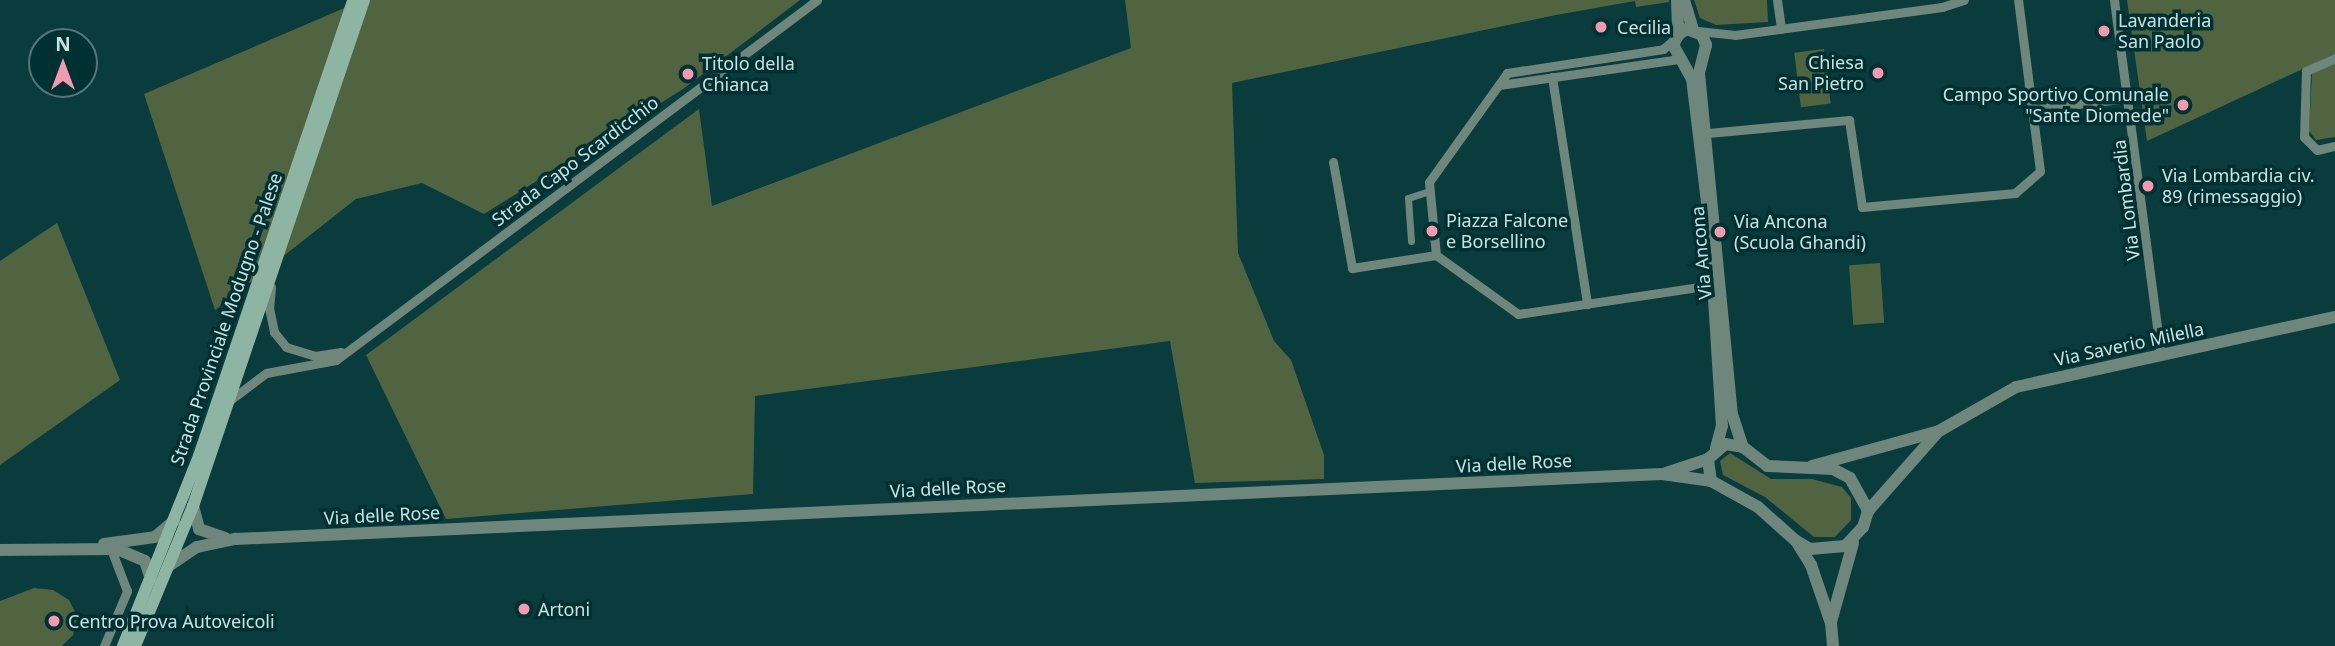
<!DOCTYPE html>
<html>
<head>
<meta charset="utf-8">
<style>
  body { margin:0 }
  #map { position:relative; width:2335px; height:646px; overflow:hidden; background:#0a3b3d; font-family:"Noto Sans",sans-serif }
  div>[style] { position:absolute }
  [style*='--x'] { left:calc(var(--x)*1px); top:calc(var(--y)*1px); width:calc(var(--w)*1px); rotate:calc(var(--a)*1deg) }
  .green>* { inset:0; background:#516442; transform-origin:0 0 }
  .pedestrian>* { height:7px; margin:-3.5px; padding:0 3.5px; transform-origin:3.5px; border-radius:3.5px; background:#6e867b }
  .minor>* { height:9px; margin:-4.5px; padding:0 4.5px; transform-origin:4.5px; border-radius:4.5px; background:#6e867b }
  .tertiary>* { height:12px; margin:-6px; padding:0 6px; transform-origin:6px; border-radius:6px; background:#6e867b }
  .secondary>* { height:12px; margin:-6px; padding:0 6px; transform-origin:6px; border-radius:6px; background:#8eb5a3 }
  .dots>* { width:19px; height:19px; translate:-50% -50%; box-sizing:border-box; border:4px solid #003132; border-radius:50% }
  span { translate:-50% -50%; white-space:nowrap; text-align:center; line-height:1.15; -webkit-text-stroke:7px #003132; paint-order:stroke }
  .poi-label { font-size:18px; color:#cae1e1 }
  .left { translate:0 -50%; text-align:left }
  .right { translate:-100% -50%; text-align:right }
  .street-label { font-size:18px; color:#cae1e1 }
  .north { position:absolute; left:28px; top:28px; width:70px; height:70px; box-sizing:border-box; background:#003132; border:2px solid #517778; border-radius:50%; rotate:0deg; font-size:19px; font-weight:700; line-height:28px; text-align:center; color:#cae1e1 }
  .north::after { content:''; display:block; margin:auto; width:24px; height:32px; background:#f19ab0; clip-path:polygon(50% 0,100% 100%,50% 72%,0 100%) }
</style>
</head>
<body>
<div id="map">
  <div class="green">
    <div style="clip-path:polygon(363px 0,800px 0,683px 89px,484px 214px,422px 183px,356px 199px,215px 310px,144px 94px)"></div>
    <div style="clip-path:polygon(1125px 0,1669px 0,1669px 2px,1636px 7px,1635px 1px,1556px 15px,1232px 83px,1238px 253px,1274px 341px,1291px 360px,1324px 455px,1324px 479px,1195px 483px,1170px 341px,755px 396px,753px 494px,446px 519px,366px 355px,699px 109px,712px 206px,1131px 48px)"></div>
    <div style="clip-path:polygon(1694px 0,1767px 0,1768px 22px,1716px 25px,1700px 18px)"></div>
    <div style="clip-path:polygon(2127px 0,2335px 0,2335px 54px,2147px 141px)"></div>
    <div style="left:1824px;top:49px;width:55px;height:30px;rotate:83deg"></div>
    <div style="clip-path:polygon(2335px 62px,2335px 137px,2316px 140px,2309px 131px,2312px 73px)"></div>
    <div style="clip-path:polygon(57px 223px,120px 380px,0 465px,0 261px)"></div>
    <div style="left:1880px;top:263px;width:60px;height:31px;rotate:86deg"></div>
    <div style="clip-path:polygon(1730px 453px,1771px 479px,1812px 479px,1842px 487px,1851px 498px,1851px 520px,1835px 537px,1814px 537px,1765px 497px,1723px 475px,1720px 461px)"></div>
    <div style="clip-path:polygon(34px 588px,53px 590px,69px 600px,77px 616px,73px 635px,62px 646px,0 646px,0 601px)"></div>
  </div>
  <div class="pedestrian">
    <div style="--x:1411;--y:241;--w:43;--a:-94"></div>
    <div style="--x:1408;--y:198;--w:23;--a:-18"></div>
  </div>
  <div class="minor">
    <div style="--x:1777;--y:0;--w:29;--a:82"></div>
    <div style="--x:2114;--y:0;--w:358;--a:82.5"></div>
    <div style="--x:1698;--y:31;--w:37;--a:6"></div>
    <div style="--x:1735;--y:35;--w:209;--a:-7.7"></div>
    <div style="--x:1942;--y:7;--w:23;--a:-18"></div>
    <div style="--x:2335;--y:58;--w:32;--a:156"></div>
    <div style="--x:2306;--y:71;--w:66;--a:91.7"></div>
    <div style="--x:2304;--y:137;--w:18;--a:45"></div>
    <div style="--x:2317;--y:150;--w:18;--a:-13"></div>
    <div style="--x:1552;--y:77;--w:230;--a:81.2"></div>
    <div style="--x:1499;--y:85;--w:183;--a:-8.2"></div>
    <div style="--x:2034;--y:109;--w:96;--a:-6.6"></div>
    <div style="--x:1708;--y:133;--w:142;--a:-5.3"></div>
    <div style="--x:1849;--y:120;--w:88;--a:81.5"></div>
    <div style="--x:1862;--y:207;--w:154;--a:-5.2"></div>
    <div style="--x:2015;--y:193;--w:33;--a:-41"></div>
    <div style="--x:2040;--y:171;--w:172;--a:-97.3"></div>
    <div style="--x:1333;--y:162;--w:108;--a:79.8"></div>
    <div style="--x:1352;--y:268;--w:85;--a:-8.8"></div>
    <div style="--x:1436;--y:255;--w:101;--a:35.7"></div>
    <div style="--x:1518;--y:314;--w:197;--a:-8.5"></div>
    <div style="--x:1436;--y:255;--w:73;--a:-95.5"></div>
    <div style="--x:1429;--y:182;--w:134;--a:-54.4"></div>
    <div style="--x:1507;--y:73;--w:158;--a:-8.7"></div>
    <div style="--x:1663;--y:49;--w:16;--a:-40"></div>
    <div style="--x:271;--y:287;--w:21;--a:95"></div>
    <div style="--x:269;--y:308;--w:25;--a:78"></div>
    <div style="--x:274;--y:332;--w:19;--a:51"></div>
    <div style="--x:286;--y:347;--w:30;--a:17"></div>
    <div style="--x:315;--y:356;--w:26;--a:-9"></div>
    <div style="--x:229;--y:401;--w:46;--a:-37.1"></div>
    <div style="--x:266;--y:373;--w:71;--a:-10.5"></div>
    <div style="--x:336;--y:360;--w:601;--a:-36.81"></div>
    <div style="--x:104;--y:646;--w:60;--a:-67.3"></div>
    <div style="--x:127;--y:591;--w:45;--a:-110.9"></div>
  </div>
  <div class="tertiary">
    <div style="--x:1677;--y:0;--w:35;--a:88"></div>
    <div style="--x:1684;--y:0;--w:31;--a:73"></div>
    <div style="--x:1725;--y:444;--w:18;--a:9"></div>
    <div style="--x:1743;--y:447;--w:31;--a:38"></div>
    <div style="--x:1767;--y:466;--w:66;--a:2.6"></div>
    <div style="--x:1833;--y:469;--w:19;--a:28"></div>
    <div style="--x:1850;--y:478;--w:38;--a:61"></div>
    <div style="--x:1868;--y:511;--w:17;--a:107"></div>
    <div style="--x:1863;--y:527;--w:26;--a:133"></div>
    <div style="--x:1845;--y:546;--w:35;--a:175"></div>
    <div style="--x:1810;--y:549;--w:16;--a:-150"></div>
    <div style="--x:1796;--y:541;--w:51;--a:-138.2"></div>
    <div style="--x:1758;--y:507;--w:54;--a:-151"></div>
    <div style="--x:1711;--y:481;--w:22;--a:-98"></div>
    <div style="--x:1708;--y:459;--w:23;--a:-41"></div>
    <div style="--x:1716;--y:448;--w:23;--a:-75"></div>
    <div style="--x:1722;--y:426;--w:207;--a:-93.6"></div>
    <div style="--x:1709;--y:219;--w:141;--a:-96.9"></div>
    <div style="--x:1692;--y:79;--w:39;--a:-119"></div>
    <div style="--x:1673;--y:45;--w:11;--a:-63"></div>
    <div style="--x:1678;--y:35;--w:11;--a:-34"></div>
    <div style="--x:1687;--y:29;--w:16;--a:22"></div>
    <div style="--x:1702;--y:35;--w:11;--a:68"></div>
    <div style="--x:1706;--y:45;--w:29;--a:104"></div>
    <div style="--x:1699;--y:73;--w:343;--a:84.5"></div>
    <div style="--x:1732;--y:414;--w:35;--a:72"></div>
    <div style="--x:1812;--y:466;--w:132;--a:-15.4"></div>
    <div style="--x:1939;--y:431;--w:89;--a:-29.7"></div>
    <div style="--x:2016;--y:387;--w:327;--a:-12.4"></div>
    <div style="--x:1666;--y:473;--w:44;--a:-18.4"></div>
    <div style="--x:193;--y:506;--w:24;--a:75"></div>
    <div style="--x:199;--y:529;--w:28;--a:19"></div>
    <div style="--x:1868;--y:511;--w:104;--a:-48.5"></div>
    <div style="--x:104;--y:544;--w:51;--a:-7.8"></div>
    <div style="--x:155;--y:537;--w:25;--a:-40"></div>
    <div style="--x:1798;--y:544;--w:25;--a:58"></div>
    <div style="--x:1811;--y:565;--w:61;--a:71"></div>
    <div style="--x:1831;--y:623;--w:23;--a:85"></div>
    <div style="--x:0;--y:550;--w:117;--a:-0.5"></div>
    <div style="--x:117;--y:549;--w:30;--a:23"></div>
    <div style="--x:145;--y:561;--w:19;--a:72"></div>
    <div style="--x:170;--y:565;--w:32;--a:-34"></div>
    <div style="--x:197;--y:547;--w:40;--a:-12"></div>
    <div style="--x:236;--y:539;--w:1427;--a:-2.61"></div>
    <div style="--x:1662;--y:474;--w:49;--a:8.1"></div>
    <div style="--x:1831;--y:622;--w:82;--a:-74.4"></div>
  </div>
  <div class="secondary">
    <div style="--x:123;--y:646;--w:205;--a:-68.2"></div>
    <div style="--x:199;--y:456;--w:481;--a:-71.3"></div>
    <div style="--x:135;--y:646;--w:152;--a:-67.5"></div>
    <div style="--x:193;--y:506;--w:534;--a:-71.33"></div>
  </div>
  <div class="dots">
    <div style="left:1601px;top:27px;background:#f19ab0"></div>
    <div style="left:2104px;top:31px;background:#f19ab0"></div>
    <div style="left:1878px;top:73px;background:#f19ab0"></div>
    <div style="left:688px;top:74px;background:#f19ab0"></div>
    <div style="left:2183px;top:105px;background:#f19ab0"></div>
    <div style="left:2148px;top:186px;background:#f19ab0"></div>
    <div style="left:1432px;top:231px;background:#f19ab0"></div>
    <div style="left:1720px;top:232px;background:#f19ab0"></div>
    <div style="left:524px;top:609px;background:#f19ab0"></div>
    <div style="left:54px;top:621px;background:#f19ab0"></div>
  </div>
  <div class="poi-label">
    <span class="left" style="left:2118px;top:31px">Lavanderia<br>San Paolo</span>
    <span class="left" style="left:1617px;top:27px">Cecilia</span>
    <span class="right" style="left:1864px;top:73px">Chiesa<br>San Pietro</span>
    <span class="left" style="left:702px;top:74px">Titolo della<br>Chianca</span>
    <span class="right" style="left:2169px;top:105px">Campo Sportivo Comunale<br>"Sante Diomede"</span>
    <span class="left" style="left:2162px;top:186px">Via Lombardia civ.<br>89 (rimessaggio)</span>
    <span class="left" style="left:1446px;top:231px">Piazza Falcone<br>e Borsellino</span>
    <span class="left" style="left:1734px;top:232px">Via Ancona<br>(Scuola Ghandi)</span>
    <span class="left" style="left:538px;top:609px">Artoni</span>
    <span class="left" style="left:68px;top:621px">Centro Prova Autoveicoli</span>
  </div>
  <div class="street-label">
    <span style="left:575px;top:161px;rotate:-37deg">Strada Capo Scardicchio</span>
    <span style="left:2126px;top:200px;rotate:-97deg">Via Lombardia</span>
    <span style="left:1701px;top:253px;rotate:-95deg">Via Ancona</span>
    <span style="left:226px;top:319px;rotate:-71deg">Strada Provinciale Modugno - Palese</span>
    <span style="left:2129px;top:344px;rotate:-12deg">Via Saverio Milella</span>
    <span style="left:1514px;top:463px;rotate:-3deg">Via delle Rose</span>
    <span style="left:948px;top:488px;rotate:-3deg">Via delle Rose</span>
    <span style="left:382px;top:515px;rotate:-3deg">Via delle Rose</span>
  </div>
  <div class="north">N</div>
</div>
</body>
</html>
